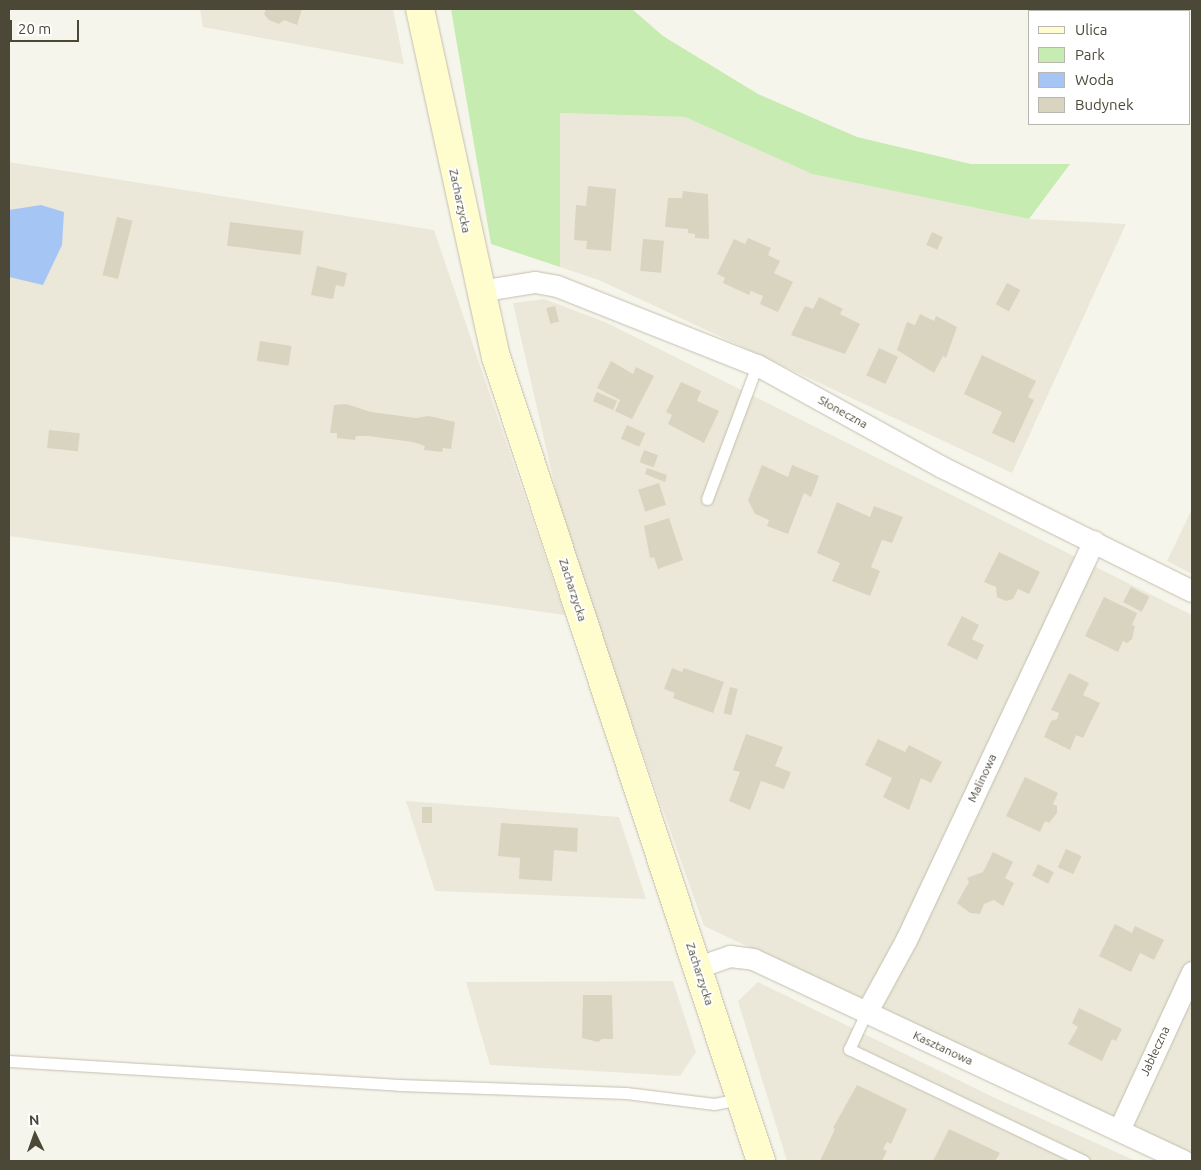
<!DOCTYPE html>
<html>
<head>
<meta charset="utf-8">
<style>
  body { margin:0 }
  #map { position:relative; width:1201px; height:1170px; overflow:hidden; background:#f6f5eb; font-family:Ubuntu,sans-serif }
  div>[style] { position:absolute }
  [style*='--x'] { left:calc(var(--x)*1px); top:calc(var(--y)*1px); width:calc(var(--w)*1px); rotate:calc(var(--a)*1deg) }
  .residential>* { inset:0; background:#ebe8d9 }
  .green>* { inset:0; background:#c7ecb2 }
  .water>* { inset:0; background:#a5c5f5 }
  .building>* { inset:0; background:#d9d4c0; transform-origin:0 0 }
  .roads { filter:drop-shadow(0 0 1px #c3bfad) drop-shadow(0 0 1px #c3bfad) }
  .lane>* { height:11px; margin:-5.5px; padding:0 5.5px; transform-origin:5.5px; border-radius:5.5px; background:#fff }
  .street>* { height:21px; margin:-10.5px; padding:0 10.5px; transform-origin:10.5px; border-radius:10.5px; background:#fff }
  .secondary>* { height:28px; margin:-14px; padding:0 14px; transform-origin:14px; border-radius:14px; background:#fffccd }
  span { translate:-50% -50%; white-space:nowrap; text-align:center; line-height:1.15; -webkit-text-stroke:4px #fff; paint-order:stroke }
  .street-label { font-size:12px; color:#4c4838 }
  .frame { position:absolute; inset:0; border:10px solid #4c4838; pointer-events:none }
  .legend { position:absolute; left:1028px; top:10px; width:162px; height:115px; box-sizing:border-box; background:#fff; border:1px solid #b7b6af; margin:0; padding:6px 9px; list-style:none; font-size:15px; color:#4c4838 }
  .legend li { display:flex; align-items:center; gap:10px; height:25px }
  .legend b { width:25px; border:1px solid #b7b6af }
  .north { position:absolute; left:10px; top:1110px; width:50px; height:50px; -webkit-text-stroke:4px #fff; paint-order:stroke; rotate:357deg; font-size:14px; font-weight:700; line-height:20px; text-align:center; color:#4c4838 }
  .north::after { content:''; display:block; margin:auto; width:18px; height:22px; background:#4c4838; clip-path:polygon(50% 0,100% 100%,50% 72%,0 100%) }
  .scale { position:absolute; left:10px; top:20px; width:69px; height:22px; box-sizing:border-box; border:2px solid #4c4838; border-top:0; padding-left:6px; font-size:15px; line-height:18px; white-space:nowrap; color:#4c4838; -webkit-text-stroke:4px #fff; paint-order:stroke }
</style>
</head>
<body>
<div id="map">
  <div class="residential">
    <div style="clip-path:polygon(200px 9px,393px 9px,404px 64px,203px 27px)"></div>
    <div style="clip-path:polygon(560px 113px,685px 117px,812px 174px,1029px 219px,1126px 224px,1012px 473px,599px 280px,560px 267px)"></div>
    <div style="clip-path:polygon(9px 162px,434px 230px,565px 615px,9px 536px)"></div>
    <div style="clip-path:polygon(544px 299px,605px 322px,1192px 615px,1192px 1156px,704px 926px,567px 539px,513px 303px)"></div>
    <div style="clip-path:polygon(1192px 509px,1192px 574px,1167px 561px)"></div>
    <div style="clip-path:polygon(406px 801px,619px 817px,646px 899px,435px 891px)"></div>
    <div style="clip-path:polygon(673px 981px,696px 1052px,680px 1076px,490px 1065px,466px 982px)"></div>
    <div style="clip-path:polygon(758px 982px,993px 1097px,1136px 1161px,787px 1161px,738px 1001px)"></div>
  </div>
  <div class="green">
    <div style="clip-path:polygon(451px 9px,632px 9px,663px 36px,758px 94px,857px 137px,971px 164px,1070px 164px,1029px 219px,812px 174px,685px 117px,560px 113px,560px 267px,491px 244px)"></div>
  </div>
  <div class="water">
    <div style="clip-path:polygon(41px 205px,64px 212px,62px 245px,43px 285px,9px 277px,9px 210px)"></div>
  </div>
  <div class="building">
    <div style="clip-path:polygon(266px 9px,302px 9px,297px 25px,284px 20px,279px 24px,269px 20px,264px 14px)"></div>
    <div style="clip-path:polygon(588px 186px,616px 189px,611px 251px,586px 249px,587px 241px,574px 240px,576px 205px,586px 206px)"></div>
    <div style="clip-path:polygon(683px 191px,708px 194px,709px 239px,695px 238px,695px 234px,688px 233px,688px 229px,665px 227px,668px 198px,682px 198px)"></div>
    <div style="left:117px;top:217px;width:16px;height:60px;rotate:14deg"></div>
    <div style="left:230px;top:222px;width:74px;height:24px;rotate:7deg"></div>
    <div style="left:932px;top:232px;width:12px;height:14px;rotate:24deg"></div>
    <div style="clip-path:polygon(748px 238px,771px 248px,768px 255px,780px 261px,774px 273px,793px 282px,778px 312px,760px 304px,763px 296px,751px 291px,749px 295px,723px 283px,725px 278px,717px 274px,734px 239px,745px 244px)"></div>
    <div style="left:643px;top:239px;width:21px;height:32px;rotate:5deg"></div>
    <div style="clip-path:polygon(317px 266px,347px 273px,344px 287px,336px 285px,333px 299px,311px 295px)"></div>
    <div style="left:1007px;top:283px;width:15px;height:24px;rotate:28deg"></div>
    <div style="clip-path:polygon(819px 297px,843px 309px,840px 314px,860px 324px,845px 354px,791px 335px,805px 306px,813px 309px)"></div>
    <div style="left:555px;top:306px;width:16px;height:9px;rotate:75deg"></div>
    <div style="clip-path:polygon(920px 314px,934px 321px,936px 316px,957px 327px,946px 358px,943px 356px,934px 373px,897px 350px,907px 322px,915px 325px)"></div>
    <div style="left:260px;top:341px;width:32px;height:20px;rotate:9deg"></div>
    <div style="left:879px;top:348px;width:21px;height:30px;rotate:25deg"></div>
    <div style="clip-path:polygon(982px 355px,1036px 381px,1028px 397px,1034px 400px,1014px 443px,992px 433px,1002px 412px,964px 394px)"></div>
    <div style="clip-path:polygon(611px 361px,633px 374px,636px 367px,654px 376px,632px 419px,615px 411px,620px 400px,597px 388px)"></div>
    <div style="clip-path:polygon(681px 382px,701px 391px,697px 401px,719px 411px,704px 443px,668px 424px,672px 415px,666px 412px)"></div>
    <div style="left:597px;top:392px;width:22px;height:10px;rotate:24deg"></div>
    <div style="clip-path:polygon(346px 404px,371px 412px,416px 418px,429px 416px,455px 422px,451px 449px,443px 448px,442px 452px,424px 450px,425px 446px,413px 442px,368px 436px,356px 436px,355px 440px,337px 438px,337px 433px,330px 433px,334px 405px)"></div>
    <div style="left:627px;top:425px;width:20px;height:15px;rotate:24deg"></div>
    <div style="left:49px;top:430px;width:31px;height:18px;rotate:6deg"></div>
    <div style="left:644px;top:450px;width:15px;height:13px;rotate:20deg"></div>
    <div style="clip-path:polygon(762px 465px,788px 477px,792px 465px,819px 476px,811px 497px,804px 493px,788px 534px,767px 526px,769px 520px,755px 514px,748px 500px)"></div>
    <div style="clip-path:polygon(647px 468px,667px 475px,665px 482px,645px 474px)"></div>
    <div style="left:659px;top:483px;width:23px;height:22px;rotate:72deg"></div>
    <div style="clip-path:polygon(837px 502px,870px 517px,874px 506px,903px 517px,892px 543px,882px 540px,871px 567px,880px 571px,870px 596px,832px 581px,840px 563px,817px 553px)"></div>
    <div style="clip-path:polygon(669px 518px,683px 560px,658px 569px,654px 557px,650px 558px,644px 526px)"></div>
    <div style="clip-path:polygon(999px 552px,1040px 572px,1029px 594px,1018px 589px,1013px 599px,1006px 601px,997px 597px,996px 587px,984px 582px)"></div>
    <div style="left:1131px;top:587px;width:21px;height:17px;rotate:28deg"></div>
    <div style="clip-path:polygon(1104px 597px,1137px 613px,1132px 625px,1135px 626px,1132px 639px,1127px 643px,1123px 641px,1118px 652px,1085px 636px)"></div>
    <div style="clip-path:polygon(962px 616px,979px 625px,972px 639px,984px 645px,977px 660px,947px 645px)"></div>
    <div style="clip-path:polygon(672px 668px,682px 672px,684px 668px,724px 682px,713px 713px,673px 698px,675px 693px,664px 689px)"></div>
    <div style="clip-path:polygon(1069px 673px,1089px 683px,1083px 695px,1100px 703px,1083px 738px,1076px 735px,1070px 750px,1044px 737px,1051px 721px,1057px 719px,1059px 713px,1051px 710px)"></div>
    <div style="left:730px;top:687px;width:8px;height:27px;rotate:14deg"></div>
    <div style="clip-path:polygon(746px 734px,783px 747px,775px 766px,791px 772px,784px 789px,761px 781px,750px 810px,729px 801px,740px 772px,733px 770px)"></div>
    <div style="clip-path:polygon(878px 739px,905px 752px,909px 745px,942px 762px,931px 783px,921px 778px,909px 810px,883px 797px,892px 778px,865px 765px)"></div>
    <div style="clip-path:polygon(1025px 777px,1058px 793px,1053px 804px,1057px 806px,1057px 813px,1049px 823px,1045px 821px,1040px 832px,1006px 816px)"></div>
    <div style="left:422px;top:807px;width:10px;height:16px"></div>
    <div style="clip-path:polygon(501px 823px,578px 828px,577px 852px,554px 850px,552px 881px,519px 879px,520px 858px,498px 856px)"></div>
    <div style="left:1066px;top:849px;width:17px;height:20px;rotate:24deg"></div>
    <div style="clip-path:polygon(993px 852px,1013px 862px,1005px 878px,1014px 883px,1003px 906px,994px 900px,984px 904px,980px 914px,970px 913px,957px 903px,969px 882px,967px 878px,983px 872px)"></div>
    <div style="left:1038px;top:864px;width:18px;height:13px;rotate:27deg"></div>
    <div style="clip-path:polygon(1115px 924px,1132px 933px,1135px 926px,1164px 940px,1154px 960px,1140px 953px,1131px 972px,1099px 956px)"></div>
    <div style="clip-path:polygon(583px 995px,612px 995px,613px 1039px,602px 1039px,598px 1042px,582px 1038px)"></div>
    <div style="clip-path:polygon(1079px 1008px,1122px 1029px,1116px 1041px,1112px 1039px,1102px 1061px,1068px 1044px,1078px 1027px,1072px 1023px)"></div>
    <div style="clip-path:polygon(857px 1085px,907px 1109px,891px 1144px,887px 1142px,883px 1149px,887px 1151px,882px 1161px,820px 1161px,835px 1129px,833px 1128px)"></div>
    <div style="clip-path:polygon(949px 1129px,1000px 1153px,995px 1161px,933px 1161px)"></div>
  </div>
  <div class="roads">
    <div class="lane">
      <div style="--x:707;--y:499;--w:143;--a:-69.5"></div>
      <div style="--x:866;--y:1013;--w:40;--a:115"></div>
      <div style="--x:849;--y:1049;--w:260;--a:25.5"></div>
      <div style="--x:9;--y:1061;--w:391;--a:3.5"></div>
      <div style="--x:399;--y:1085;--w:227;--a:2"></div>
      <div style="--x:626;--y:1093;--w:89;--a:7.1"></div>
      <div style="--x:714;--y:1104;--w:26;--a:-11"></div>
    </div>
    <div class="street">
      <div style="--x:479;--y:291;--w:57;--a:-9.1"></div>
      <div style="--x:535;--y:282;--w:22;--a:10"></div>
      <div style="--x:557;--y:286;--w:215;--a:21.6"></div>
      <div style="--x:757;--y:365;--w:211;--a:28.9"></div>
      <div style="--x:942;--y:467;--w:279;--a:26.4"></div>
      <div style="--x:698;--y:967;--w:34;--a:-19"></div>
      <div style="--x:730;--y:956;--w:23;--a:7"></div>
      <div style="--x:753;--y:959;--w:476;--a:25.1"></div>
      <div style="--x:866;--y:1013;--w:83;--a:-61.3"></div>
      <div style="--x:906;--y:940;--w:441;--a:-64.8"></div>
      <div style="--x:1119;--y:1130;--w:174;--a:-65.2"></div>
    </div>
    <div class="secondary">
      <div style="--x:420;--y:9;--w:356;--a:77.7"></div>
      <div style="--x:496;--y:357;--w:847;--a:71.76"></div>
    </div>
  </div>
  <div class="street-label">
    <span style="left:460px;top:201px;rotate:78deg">Zacharzycka</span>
    <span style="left:843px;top:412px;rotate:29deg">Słoneczna</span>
    <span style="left:573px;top:590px;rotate:72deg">Zacharzycka</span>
    <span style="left:982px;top:778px;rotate:-65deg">Malinowa</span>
    <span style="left:700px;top:974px;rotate:72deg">Zacharzycka</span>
    <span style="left:943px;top:1048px;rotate:25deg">Kasztanowa</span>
    <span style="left:1155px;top:1051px;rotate:-65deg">Jabłeczna</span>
  </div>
  <div class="frame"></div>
  <ul class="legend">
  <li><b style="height:6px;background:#fffccd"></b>Ulica</li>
  <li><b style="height:14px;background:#c7ecb2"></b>Park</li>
  <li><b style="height:14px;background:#a5c5f5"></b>Woda</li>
  <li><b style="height:14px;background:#d9d4c0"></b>Budynek</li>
  </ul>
  <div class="north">N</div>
  <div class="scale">20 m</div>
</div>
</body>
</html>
